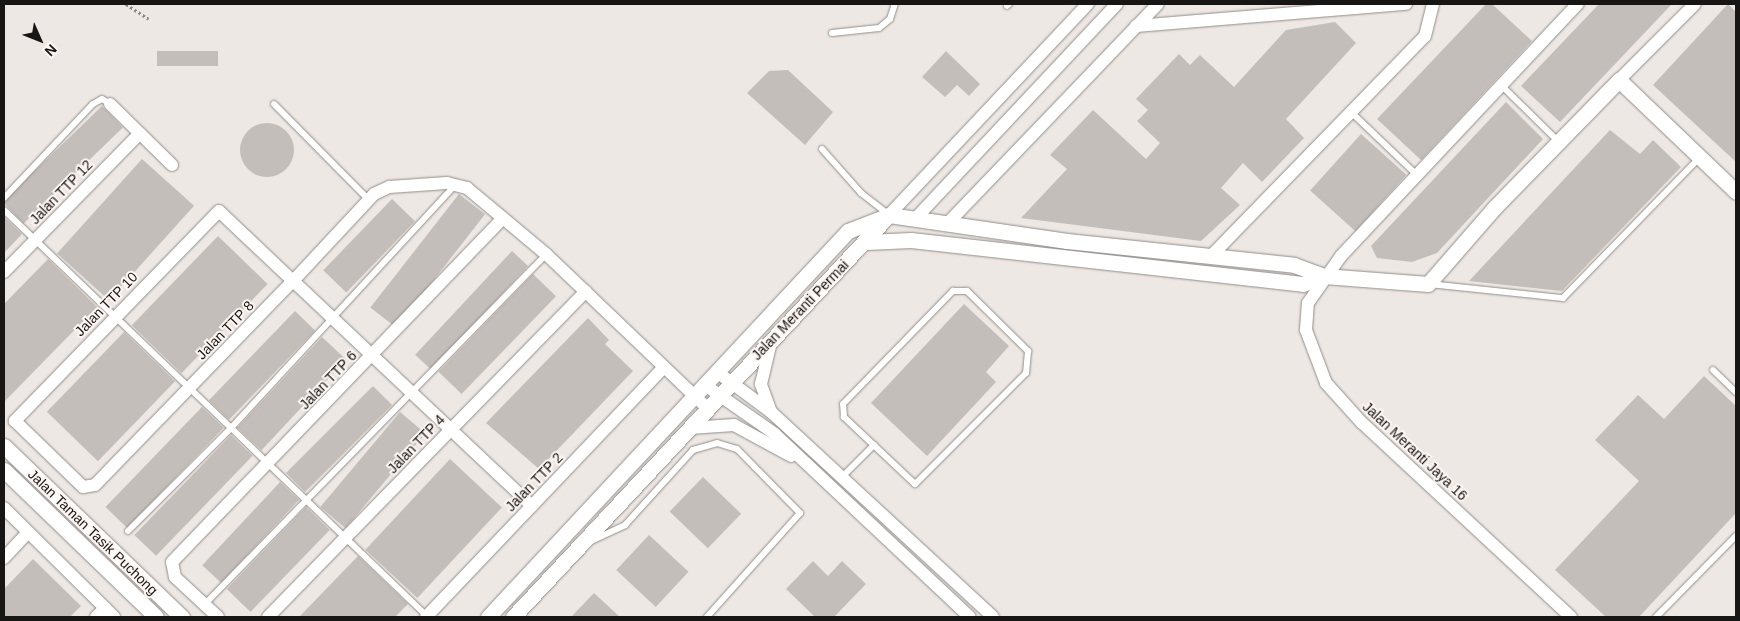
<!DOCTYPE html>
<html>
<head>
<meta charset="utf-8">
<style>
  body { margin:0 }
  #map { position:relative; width:1740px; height:621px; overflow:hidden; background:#eee8e4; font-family:Arial,sans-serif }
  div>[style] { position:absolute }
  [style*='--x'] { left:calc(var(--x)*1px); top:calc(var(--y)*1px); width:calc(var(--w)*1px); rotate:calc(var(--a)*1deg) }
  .building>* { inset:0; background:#c4beba; transform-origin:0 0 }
  .round { border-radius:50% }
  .path>* { height:2.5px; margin-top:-1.25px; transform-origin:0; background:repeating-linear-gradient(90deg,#8e8a87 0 2.5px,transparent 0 5px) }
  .roads { filter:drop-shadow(0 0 1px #928c88) drop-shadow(0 0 1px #928c88) }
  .service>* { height:6px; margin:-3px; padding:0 3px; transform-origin:3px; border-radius:3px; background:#fff }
  .minor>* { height:12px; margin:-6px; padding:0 6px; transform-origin:6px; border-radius:6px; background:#fff }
  .tertiary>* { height:15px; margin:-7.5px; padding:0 7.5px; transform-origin:7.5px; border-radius:7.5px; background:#fff }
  span { translate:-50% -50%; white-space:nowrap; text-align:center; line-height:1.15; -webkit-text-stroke:4px #fcf5f1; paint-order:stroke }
  .street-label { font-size:14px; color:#181615 }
  .frame { position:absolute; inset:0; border:5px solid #181615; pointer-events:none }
  .north { position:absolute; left:15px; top:15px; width:50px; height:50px; -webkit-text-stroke:4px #fcf5f1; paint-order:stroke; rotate:134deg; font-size:14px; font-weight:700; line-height:20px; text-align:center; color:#181615 }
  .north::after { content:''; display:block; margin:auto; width:18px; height:22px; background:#181615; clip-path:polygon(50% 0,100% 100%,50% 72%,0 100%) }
</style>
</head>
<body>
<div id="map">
  <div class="building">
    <div style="clip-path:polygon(1486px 4px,1492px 4px,1532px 41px,1421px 160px,1377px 119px)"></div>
    <div style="clip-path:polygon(1599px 4px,1672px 4px,1560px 122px,1521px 86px)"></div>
    <div style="clip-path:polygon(1728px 4px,1736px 12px,1736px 162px,1653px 85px)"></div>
    <div style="clip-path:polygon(1335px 22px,1356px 43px,1286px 119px,1304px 138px,1262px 182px,1243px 163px,1221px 188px,1240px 205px,1201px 241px,1021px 218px,1067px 169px,1050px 155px,1093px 110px,1146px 159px,1160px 143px,1137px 121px,1148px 110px,1136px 99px,1179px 54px,1190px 65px,1200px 55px,1234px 87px,1286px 30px)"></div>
    <div style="left:218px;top:51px;width:15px;height:61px;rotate:90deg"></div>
    <div style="clip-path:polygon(946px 51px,980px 84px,969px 96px,957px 85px,945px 97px,922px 77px)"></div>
    <div style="clip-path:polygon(788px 70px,833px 112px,805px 145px,747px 93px,769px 71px)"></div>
    <div style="clip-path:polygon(1506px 102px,1543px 139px,1437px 253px,1412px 262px,1377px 258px,1371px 246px)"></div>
    <div style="left:102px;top:106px;width:30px;height:138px;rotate:46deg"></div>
    <div class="round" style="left:240px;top:123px;width:54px;height:54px"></div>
    <div style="clip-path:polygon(1610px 130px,1640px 154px,1653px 140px,1681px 167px,1562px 291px,1469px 281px)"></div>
    <div style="left:1361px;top:134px;width:61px;height:76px;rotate:42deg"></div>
    <div style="left:142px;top:159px;width:70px;height:127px;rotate:42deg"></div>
    <div style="left:459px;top:194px;width:33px;height:144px;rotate:38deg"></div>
    <div style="left:392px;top:199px;width:32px;height:99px;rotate:44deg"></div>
    <div style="clip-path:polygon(4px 217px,22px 234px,4px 253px)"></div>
    <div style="left:218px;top:236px;width:69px;height:124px;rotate:44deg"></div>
    <div style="left:512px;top:251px;width:22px;height:142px;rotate:43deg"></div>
    <div style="clip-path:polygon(48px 259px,97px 307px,4px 402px,4px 304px)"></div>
    <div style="left:533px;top:274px;width:32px;height:136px;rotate:44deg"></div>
    <div style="clip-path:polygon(964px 304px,1009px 346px,986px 372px,996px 382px,927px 456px,871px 403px)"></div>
    <div style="left:295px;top:311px;width:28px;height:124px;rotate:44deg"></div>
    <div style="clip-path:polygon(588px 318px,609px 340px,605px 344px,633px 371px,539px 469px,486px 423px)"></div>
    <div style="left:124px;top:332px;width:71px;height:111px;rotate:44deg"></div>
    <div style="left:322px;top:337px;width:33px;height:124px;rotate:43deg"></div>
    <div style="clip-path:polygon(1704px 376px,1736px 406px,1736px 513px,1639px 617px,1606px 617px,1555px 570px,1639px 481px,1595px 440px,1638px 395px,1664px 419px)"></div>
    <div style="left:373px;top:386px;width:27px;height:123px;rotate:45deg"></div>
    <div style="left:202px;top:407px;width:30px;height:139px;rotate:44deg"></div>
    <div style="left:400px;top:412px;width:33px;height:124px;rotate:40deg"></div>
    <div style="left:231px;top:435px;width:30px;height:139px;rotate:44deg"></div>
    <div style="left:450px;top:459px;width:71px;height:124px;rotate:43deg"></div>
    <div style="left:703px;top:477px;width:53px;height:48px;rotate:44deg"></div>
    <div style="left:280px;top:482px;width:26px;height:114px;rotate:43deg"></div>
    <div style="left:306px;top:507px;width:33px;height:114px;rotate:44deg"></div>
    <div style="left:649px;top:535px;width:54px;height:48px;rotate:43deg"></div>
    <div style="clip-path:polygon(358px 556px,408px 604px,395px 617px,299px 617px)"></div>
    <div style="clip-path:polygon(33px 559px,81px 606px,70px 617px,4px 617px,4px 589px)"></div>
    <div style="clip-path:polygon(813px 561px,828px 576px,842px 561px,866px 584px,834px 617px,815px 617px,786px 589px)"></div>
    <div style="clip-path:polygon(594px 593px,620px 617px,571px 617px)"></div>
  </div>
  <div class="path">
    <div style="--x:126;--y:4;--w:27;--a:33"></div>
  </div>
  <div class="roads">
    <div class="service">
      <div style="--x:1007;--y:6;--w:3;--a:-45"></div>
      <div style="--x:832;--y:33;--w:47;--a:-6.1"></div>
      <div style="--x:879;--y:28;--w:14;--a:-39"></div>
      <div style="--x:890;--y:19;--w:16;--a:-72"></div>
      <div style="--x:1503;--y:87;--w:77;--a:44.5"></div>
      <div style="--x:274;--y:104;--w:135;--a:45.3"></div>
      <div style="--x:1351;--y:112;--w:91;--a:43.7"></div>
      <div style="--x:822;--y:149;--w:59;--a:48.4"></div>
      <div style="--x:861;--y:193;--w:34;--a:38"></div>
      <div style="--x:4;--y:198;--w:129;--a:-46.6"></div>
      <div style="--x:93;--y:104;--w:10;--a:-29"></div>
      <div style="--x:102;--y:99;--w:9;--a:32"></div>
      <div style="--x:4;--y:210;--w:586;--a:43.83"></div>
      <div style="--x:1429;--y:284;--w:135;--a:6"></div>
      <div style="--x:1563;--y:298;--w:195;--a:-45.8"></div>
      <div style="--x:953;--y:291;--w:14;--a:0"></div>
      <div style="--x:967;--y:291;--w:86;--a:44.5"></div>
      <div style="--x:1028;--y:351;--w:22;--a:95"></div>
      <div style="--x:1026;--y:373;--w:157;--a:135"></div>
      <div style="--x:915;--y:484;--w:98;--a:-136.7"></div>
      <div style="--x:844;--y:417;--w:13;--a:-94"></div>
      <div style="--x:843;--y:404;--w:158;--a:-45.8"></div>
      <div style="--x:1713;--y:370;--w:32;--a:44"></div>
      <div style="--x:843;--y:476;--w:44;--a:-45"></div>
      <div style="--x:128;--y:531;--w:146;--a:-45"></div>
      <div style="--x:231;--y:428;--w:332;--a:-47.3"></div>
      <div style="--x:591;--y:541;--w:38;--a:-25"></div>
      <div style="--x:625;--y:525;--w:101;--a:-47.8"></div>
      <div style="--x:693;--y:450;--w:25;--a:-16"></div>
      <div style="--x:717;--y:443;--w:21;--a:17"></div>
      <div style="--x:737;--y:449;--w:90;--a:45.5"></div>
      <div style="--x:800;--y:513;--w:140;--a:131.8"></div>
      <div style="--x:204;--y:605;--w:490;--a:-45.7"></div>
      <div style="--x:1656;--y:617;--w:114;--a:-45.4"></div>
    </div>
    <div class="minor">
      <div style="--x:1136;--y:26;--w:271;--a:-4.7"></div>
      <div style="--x:1619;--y:80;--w:107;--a:-45"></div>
      <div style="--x:110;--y:104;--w:87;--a:44.5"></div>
      <div style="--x:889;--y:215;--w:290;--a:-46.7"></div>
      <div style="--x:915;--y:219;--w:295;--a:-46.8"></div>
      <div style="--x:946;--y:225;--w:306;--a:-46.2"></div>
      <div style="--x:1212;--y:255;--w:305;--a:-45.8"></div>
      <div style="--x:1425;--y:36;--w:33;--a:-76"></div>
      <div style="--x:4;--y:272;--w:194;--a:-45.6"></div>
      <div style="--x:717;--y:372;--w:67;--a:36.5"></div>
      <div style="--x:771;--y:412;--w:302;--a:42.7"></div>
      <div style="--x:705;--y:385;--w:85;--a:35"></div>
      <div style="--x:775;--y:434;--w:267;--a:43.2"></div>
      <div style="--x:771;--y:412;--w:30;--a:-110"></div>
      <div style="--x:761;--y:384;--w:43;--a:-76.6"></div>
      <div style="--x:690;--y:428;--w:44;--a:-3.9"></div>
      <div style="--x:734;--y:425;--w:65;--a:28.5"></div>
      <div style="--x:532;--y:506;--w:328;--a:-136.7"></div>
      <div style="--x:293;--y:281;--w:102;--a:-136.6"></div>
      <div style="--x:219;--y:211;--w:293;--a:134.2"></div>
      <div style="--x:15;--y:421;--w:95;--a:44.1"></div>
      <div style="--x:83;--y:487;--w:12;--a:-9"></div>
      <div style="--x:95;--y:485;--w:284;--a:-45.9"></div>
      <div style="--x:293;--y:281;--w:119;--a:-47"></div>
      <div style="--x:374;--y:194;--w:17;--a:-25"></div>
      <div style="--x:389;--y:187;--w:58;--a:-3.9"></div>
      <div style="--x:447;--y:183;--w:21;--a:14"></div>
      <div style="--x:467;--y:188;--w:103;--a:39.9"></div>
      <div style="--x:546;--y:254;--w:224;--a:43.7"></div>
      <div style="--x:4;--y:508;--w:155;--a:44.7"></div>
      <div style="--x:4;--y:558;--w:35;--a:-47"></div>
      <div style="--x:96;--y:617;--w:13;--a:-45"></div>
      <div style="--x:218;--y:617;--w:59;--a:-137.1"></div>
      <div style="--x:175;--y:577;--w:15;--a:-101"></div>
      <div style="--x:172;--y:562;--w:477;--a:-46.1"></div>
      <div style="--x:268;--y:617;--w:455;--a:-45.7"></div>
      <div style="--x:426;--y:617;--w:345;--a:-46.4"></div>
      <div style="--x:1571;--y:617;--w:285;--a:-137.1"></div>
      <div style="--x:1362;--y:423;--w:54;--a:-132"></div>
      <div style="--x:1326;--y:383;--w:57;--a:-110.7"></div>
      <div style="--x:1306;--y:330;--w:27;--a:-86"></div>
      <div style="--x:1308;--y:303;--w:57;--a:-54.9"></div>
      <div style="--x:1341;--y:256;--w:346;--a:-46.8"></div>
    </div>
    <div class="tertiary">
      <div style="--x:866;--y:242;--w:45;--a:-2.5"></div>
      <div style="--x:911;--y:240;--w:394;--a:6.4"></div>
      <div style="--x:1303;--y:284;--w:22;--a:-21"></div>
      <div style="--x:4;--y:446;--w:247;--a:43.9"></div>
      <div style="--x:4;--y:470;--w:211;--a:44"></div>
      <div style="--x:488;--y:617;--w:528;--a:-47"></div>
      <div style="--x:848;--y:231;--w:44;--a:-21.3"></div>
      <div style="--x:889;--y:215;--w:180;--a:8.3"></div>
      <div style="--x:1067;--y:241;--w:228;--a:6"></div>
      <div style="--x:1294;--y:265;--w:32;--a:20"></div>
      <div style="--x:1324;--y:276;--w:104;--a:4.4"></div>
      <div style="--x:1428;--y:284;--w:101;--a:-49"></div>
      <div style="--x:1494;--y:208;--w:179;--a:-45.7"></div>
      <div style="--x:1619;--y:80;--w:162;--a:43.7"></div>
      <div style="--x:513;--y:617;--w:546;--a:-46.93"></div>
    </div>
  </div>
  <div class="street-label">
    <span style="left:61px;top:192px;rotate:-46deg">Jalan TTP 12</span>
    <span style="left:106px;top:304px;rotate:-46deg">Jalan TTP 10</span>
    <span style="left:800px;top:310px;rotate:-46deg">Jalan Meranti Permai</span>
    <span style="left:225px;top:330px;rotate:-46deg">Jalan TTP 8</span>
    <span style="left:328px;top:380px;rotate:-46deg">Jalan TTP 6</span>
    <span style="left:416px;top:444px;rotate:-46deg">Jalan TTP 4</span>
    <span style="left:1415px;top:451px;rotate:43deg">Jalan Meranti Jaya 16</span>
    <span style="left:534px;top:482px;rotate:-46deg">Jalan TTP 2</span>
    <span style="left:93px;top:532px;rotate:44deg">Jalan Taman Tasik Puchong</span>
  </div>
  <div class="frame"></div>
  <div class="north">N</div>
</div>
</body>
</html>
